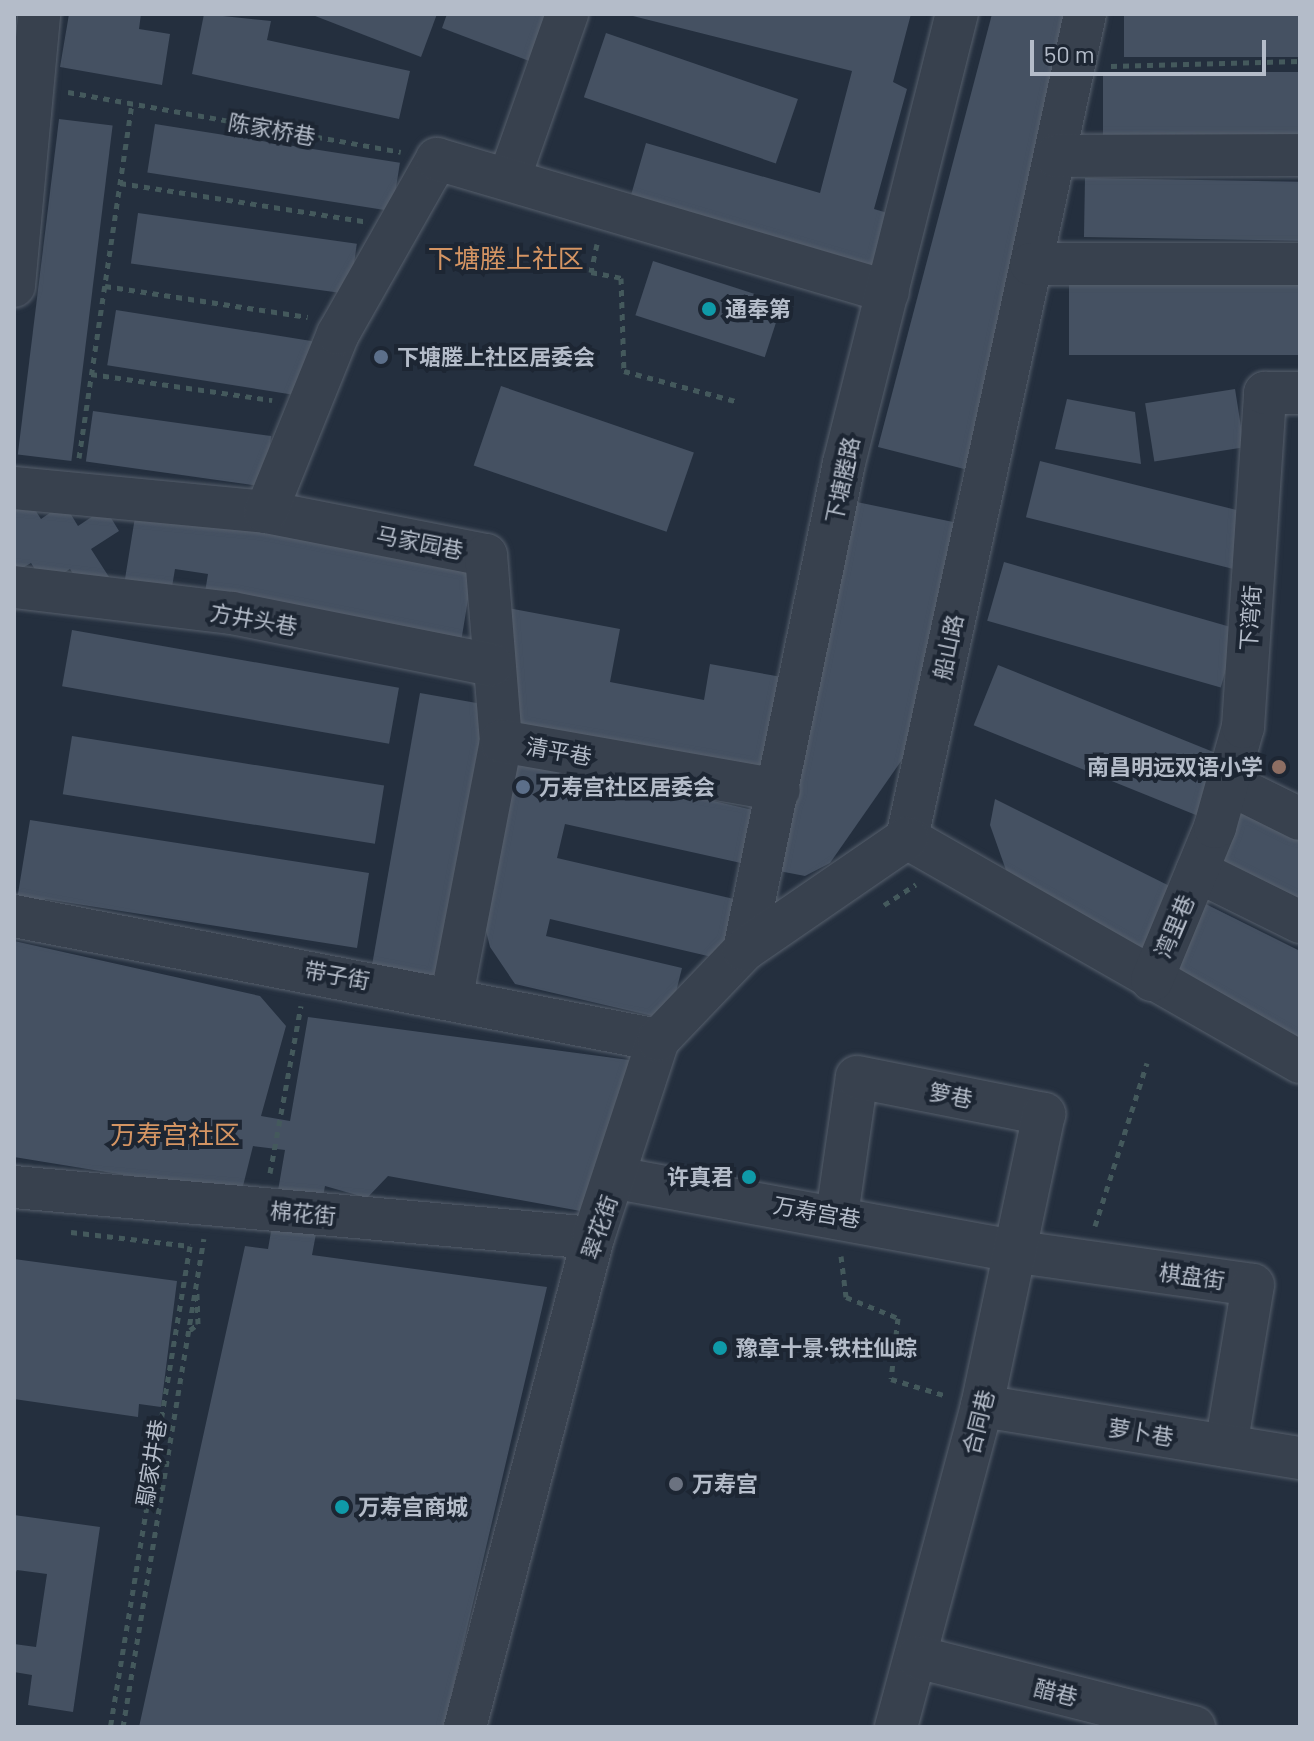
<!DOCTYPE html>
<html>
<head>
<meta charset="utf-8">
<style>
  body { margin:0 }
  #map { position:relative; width:1314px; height:1741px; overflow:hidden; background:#242f3e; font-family:Barlow,"Noto Sans SC",sans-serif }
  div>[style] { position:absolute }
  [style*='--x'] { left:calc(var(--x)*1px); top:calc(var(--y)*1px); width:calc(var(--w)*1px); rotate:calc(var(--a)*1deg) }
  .building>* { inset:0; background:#455162; transform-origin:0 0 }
  .path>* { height:5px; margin-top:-2.5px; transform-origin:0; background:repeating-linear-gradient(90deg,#44595c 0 6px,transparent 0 12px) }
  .roads { filter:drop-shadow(0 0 2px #565f6c) drop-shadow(0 0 2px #565f6c) }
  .minor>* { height:42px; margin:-21px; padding:0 21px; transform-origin:21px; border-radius:21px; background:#38414e }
  .dots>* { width:22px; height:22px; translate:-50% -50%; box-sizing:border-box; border:4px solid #1d2633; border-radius:50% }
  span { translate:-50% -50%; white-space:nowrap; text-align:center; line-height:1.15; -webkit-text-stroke:8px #1d2633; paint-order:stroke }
  .street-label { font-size:22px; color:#b4bcc9 }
  .poi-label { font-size:22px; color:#b4bcc9; font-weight:700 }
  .left { translate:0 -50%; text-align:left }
  .right { translate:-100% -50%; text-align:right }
  .quarter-label { font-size:26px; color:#d59563 }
  .frame { position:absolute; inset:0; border:16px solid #b4bcc9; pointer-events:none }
  .scale { position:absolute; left:1030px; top:40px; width:236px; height:36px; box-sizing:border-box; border:4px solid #b4bcc9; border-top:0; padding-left:10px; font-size:24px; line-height:28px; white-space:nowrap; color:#b4bcc9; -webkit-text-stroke:6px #1d2633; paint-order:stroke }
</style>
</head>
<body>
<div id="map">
  <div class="building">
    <div style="clip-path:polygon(69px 14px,141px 14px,139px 29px,170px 34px,162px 85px,60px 67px)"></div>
    <div style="clip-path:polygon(204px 14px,271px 21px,267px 40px,410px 71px,399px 119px,192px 74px)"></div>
    <div style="clip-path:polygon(310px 14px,437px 14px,421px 57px)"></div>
    <div style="clip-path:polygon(447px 14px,565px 14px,545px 67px,442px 28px)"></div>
    <div style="clip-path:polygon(625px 14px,911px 14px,893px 82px,907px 89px,874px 209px,891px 214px,874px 275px,629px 202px,646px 143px,820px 193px,852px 71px)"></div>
    <div style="clip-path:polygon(992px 14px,1072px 14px,972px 471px,878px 447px)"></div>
    <div style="left:1124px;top:14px;width:176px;height:43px"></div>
    <div style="left:606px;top:33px;width:203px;height:68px;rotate:19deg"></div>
    <div style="left:1300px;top:72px;width:71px;height:197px;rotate:90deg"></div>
    <div style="left:59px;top:119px;width:54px;height:338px;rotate:7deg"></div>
    <div style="left:155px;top:124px;width:248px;height:49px;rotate:9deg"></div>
    <div style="left:1085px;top:178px;width:215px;height:59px;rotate:1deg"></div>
    <div style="left:138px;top:213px;width:221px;height:51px;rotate:8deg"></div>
    <div style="left:653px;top:261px;width:136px;height:57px;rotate:18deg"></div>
    <div style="left:1300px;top:285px;width:70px;height:231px;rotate:90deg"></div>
    <div style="left:116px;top:310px;width:204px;height:56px;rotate:9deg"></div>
    <div style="left:501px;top:386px;width:204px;height:84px;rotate:19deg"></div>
    <div style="left:1235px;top:389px;width:59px;height:91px;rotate:81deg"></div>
    <div style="clip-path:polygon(1067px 399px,1135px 412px,1141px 464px,1055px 449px)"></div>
    <div style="left:93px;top:411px;width:180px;height:51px;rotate:8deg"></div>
    <div style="left:1040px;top:461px;width:218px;height:58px;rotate:14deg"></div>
    <div style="clip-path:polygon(24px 493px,41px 519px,64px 503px,78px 526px,105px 508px,119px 531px,91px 549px,109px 577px,85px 593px,70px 569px,45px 585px,31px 563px,14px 573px,14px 499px)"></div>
    <div style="clip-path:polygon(852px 501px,958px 523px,913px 744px,830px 863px,805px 876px,779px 871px)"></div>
    <div style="clip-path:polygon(136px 511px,473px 569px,461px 642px,204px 598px,208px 574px,175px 569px,171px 593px,124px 585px)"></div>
    <div style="left:1004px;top:562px;width:243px;height:61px;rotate:16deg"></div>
    <div style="clip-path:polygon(498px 606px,620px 629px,610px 682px,704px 700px,710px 664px,793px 679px,773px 779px,510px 728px)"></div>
    <div style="left:72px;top:630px;width:332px;height:57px;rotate:10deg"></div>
    <div style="left:998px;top:665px;width:243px;height:65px;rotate:22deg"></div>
    <div style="left:420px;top:693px;width:69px;height:284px;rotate:10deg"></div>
    <div style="left:72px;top:736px;width:316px;height:59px;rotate:9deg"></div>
    <div style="clip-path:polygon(537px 761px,762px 812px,750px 865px,565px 824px,557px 858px,734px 899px,724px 947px,712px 957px,550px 919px,546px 936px,682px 968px,673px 1004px,661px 1018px,515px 984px,490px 947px,479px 903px,513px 766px)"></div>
    <div style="clip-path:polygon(995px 799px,1300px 951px,1300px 1043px,1007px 873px,990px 825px)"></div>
    <div style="clip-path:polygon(1247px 801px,1300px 826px,1300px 901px,1218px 863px)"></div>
    <div style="clip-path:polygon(30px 820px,369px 873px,357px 948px,45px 899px,43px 910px,16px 906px)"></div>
    <div style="clip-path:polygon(14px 941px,260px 996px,286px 1026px,261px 1116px,290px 1121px,308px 1017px,629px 1060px,597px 1214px,388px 1176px,367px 1198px,325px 1186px,312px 1255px,547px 1287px,444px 1727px,139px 1727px,245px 1246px,268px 1249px,285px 1150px,253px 1146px,241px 1194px,14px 1157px)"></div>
    <div style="clip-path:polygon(14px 1259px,177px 1281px,161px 1407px,139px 1404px,138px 1417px,14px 1399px)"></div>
    <div style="clip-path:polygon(14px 1515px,100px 1527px,73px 1712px,28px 1705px,32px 1675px,14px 1672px,14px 1644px,36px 1647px,47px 1574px,17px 1570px,14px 1576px)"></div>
  </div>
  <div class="path">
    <div style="--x:1111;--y:66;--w:189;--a:-1.5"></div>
    <div style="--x:68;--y:92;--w:338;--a:10.2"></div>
    <div style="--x:120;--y:183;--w:247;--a:8.9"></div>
    <div style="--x:597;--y:244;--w:29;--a:102"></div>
    <div style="--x:591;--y:272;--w:31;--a:11"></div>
    <div style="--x:621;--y:278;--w:93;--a:88.2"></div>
    <div style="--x:624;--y:371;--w:119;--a:15.1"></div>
    <div style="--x:105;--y:286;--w:205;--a:8.7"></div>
    <div style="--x:91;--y:374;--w:183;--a:8.2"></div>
    <div style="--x:79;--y:458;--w:359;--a:-81.5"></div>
    <div style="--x:884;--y:905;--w:38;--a:-33"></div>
    <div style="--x:270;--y:1173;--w:170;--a:-79.5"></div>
    <div style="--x:1095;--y:1226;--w:171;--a:-72.3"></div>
    <div style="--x:71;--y:1232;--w:120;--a:6.7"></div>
    <div style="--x:190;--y:1246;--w:488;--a:99.4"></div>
    <div style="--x:841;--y:1256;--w:41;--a:83"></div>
    <div style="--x:846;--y:1297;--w:56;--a:22"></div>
    <div style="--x:898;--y:1318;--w:61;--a:96.5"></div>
    <div style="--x:891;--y:1379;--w:59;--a:16.9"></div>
    <div style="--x:190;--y:1330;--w:10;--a:-37"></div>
    <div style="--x:198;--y:1324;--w:35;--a:-92"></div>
    <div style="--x:123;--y:1727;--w:495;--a:-80.6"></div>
  </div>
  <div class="roads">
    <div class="minor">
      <div style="--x:1085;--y:14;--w:843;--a:102.19"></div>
      <div style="--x:907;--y:838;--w:452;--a:29.7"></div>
      <div style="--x:1055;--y:156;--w:245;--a:-0.2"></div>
      <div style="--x:509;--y:179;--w:175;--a:-70.6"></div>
      <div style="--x:1031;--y:264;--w:269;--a:0"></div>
      <div style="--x:14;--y:286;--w:273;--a:-84.7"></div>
      <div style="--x:14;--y:488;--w:253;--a:5.4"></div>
      <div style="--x:266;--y:512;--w:224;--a:11.1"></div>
      <div style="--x:486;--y:555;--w:187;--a:85.4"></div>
      <div style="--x:501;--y:741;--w:260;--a:100.9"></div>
      <div style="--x:266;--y:512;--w:192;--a:-68"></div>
      <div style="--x:338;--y:334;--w:201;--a:-60.5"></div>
      <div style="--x:437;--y:159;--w:470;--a:16.4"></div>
      <div style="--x:14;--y:587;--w:220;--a:6.8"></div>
      <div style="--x:232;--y:613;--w:265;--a:11.3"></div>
      <div style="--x:501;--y:741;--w:282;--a:10"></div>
      <div style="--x:1227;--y:783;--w:81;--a:26.3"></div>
      <div style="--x:1197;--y:871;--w:115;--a:26.3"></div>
      <div style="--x:14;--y:916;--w:656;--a:10.9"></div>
      <div style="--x:744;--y:950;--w:497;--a:-78.4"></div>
      <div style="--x:844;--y:463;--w:463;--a:-75.9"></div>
      <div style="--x:1152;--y:980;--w:165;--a:-67.6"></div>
      <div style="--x:1215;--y:827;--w:104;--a:-74.4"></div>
      <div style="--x:1243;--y:727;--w:335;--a:-86.2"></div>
      <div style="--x:1265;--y:393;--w:35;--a:0"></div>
      <div style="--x:616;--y:1178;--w:409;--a:10.4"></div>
      <div style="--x:1018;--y:1252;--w:237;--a:8"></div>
      <div style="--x:1253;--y:1285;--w:163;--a:99.5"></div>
      <div style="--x:14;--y:1187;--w:581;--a:5.03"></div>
      <div style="--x:837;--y:1215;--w:139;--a:-81.8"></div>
      <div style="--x:857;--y:1077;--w:191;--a:11.2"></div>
      <div style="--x:1044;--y:1114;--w:299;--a:102"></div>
      <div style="--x:982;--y:1406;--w:332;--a:105"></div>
      <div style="--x:982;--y:1406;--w:322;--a:9.3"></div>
      <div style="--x:917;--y:1657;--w:286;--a:14.2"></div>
      <div style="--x:465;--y:1727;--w:505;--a:-75.33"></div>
      <div style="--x:593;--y:1238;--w:208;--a:-71.8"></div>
      <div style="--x:658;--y:1040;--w:124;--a:-46.3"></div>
      <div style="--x:744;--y:950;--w:198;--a:-34.5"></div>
    </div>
  </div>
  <div class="dots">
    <div style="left:709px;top:309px;background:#0f9aa8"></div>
    <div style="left:381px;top:357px;background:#5c6f8a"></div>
    <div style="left:1279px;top:767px;background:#8d6e63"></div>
    <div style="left:523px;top:787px;background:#5c6f8a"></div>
    <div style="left:749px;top:1177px;background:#0f9aa8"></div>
    <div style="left:720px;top:1348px;background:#0f9aa8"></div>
    <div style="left:676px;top:1484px;background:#6b7280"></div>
    <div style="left:342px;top:1507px;background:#0f9aa8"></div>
  </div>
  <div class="street-label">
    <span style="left:272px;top:129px;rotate:10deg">陈家桥巷</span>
    <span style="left:842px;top:480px;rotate:-78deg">下塘塍路</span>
    <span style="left:420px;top:542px;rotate:11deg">马家园巷</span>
    <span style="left:1250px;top:618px;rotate:-86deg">下湾街</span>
    <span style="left:254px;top:619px;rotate:10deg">方井头巷</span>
    <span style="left:948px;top:647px;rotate:-78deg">船山路</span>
    <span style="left:559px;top:751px;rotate:10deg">清平巷</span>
    <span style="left:1174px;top:926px;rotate:-67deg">湾里巷</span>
    <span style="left:337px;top:975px;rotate:10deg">带子街</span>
    <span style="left:951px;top:1095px;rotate:11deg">箩巷</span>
    <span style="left:817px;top:1212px;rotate:10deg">万寿宫巷</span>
    <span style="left:303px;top:1213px;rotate:5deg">棉花街</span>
    <span style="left:599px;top:1227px;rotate:-71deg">翠花街</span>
    <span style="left:1192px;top:1276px;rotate:8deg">棋盘街</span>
    <span style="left:978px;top:1422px;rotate:-76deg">合同巷</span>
    <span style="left:1141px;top:1432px;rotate:9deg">萝卜巷</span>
    <span style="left:151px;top:1463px;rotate:-81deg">鄢家井巷</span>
    <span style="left:1056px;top:1692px;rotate:14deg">醋巷</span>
  </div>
  <div class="poi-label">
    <span class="left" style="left:725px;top:309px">通奉第</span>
    <span class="left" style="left:397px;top:357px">下塘塍上社区居委会</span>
    <span class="right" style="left:1263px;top:767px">南昌明远双语小学</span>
    <span class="left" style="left:539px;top:787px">万寿宫社区居委会</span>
    <span class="right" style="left:733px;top:1177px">许真君</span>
    <span class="left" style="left:736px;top:1348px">豫章十景·铁柱仙踪</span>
    <span class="left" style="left:692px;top:1484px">万寿宫</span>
    <span class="left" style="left:358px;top:1507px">万寿宫商城</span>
  </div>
  <div class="quarter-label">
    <span style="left:506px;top:258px">下塘塍上社区</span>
    <span style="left:175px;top:1134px">万寿宫社区</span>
  </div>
  <div class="frame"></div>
  <div class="scale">50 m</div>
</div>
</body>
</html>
